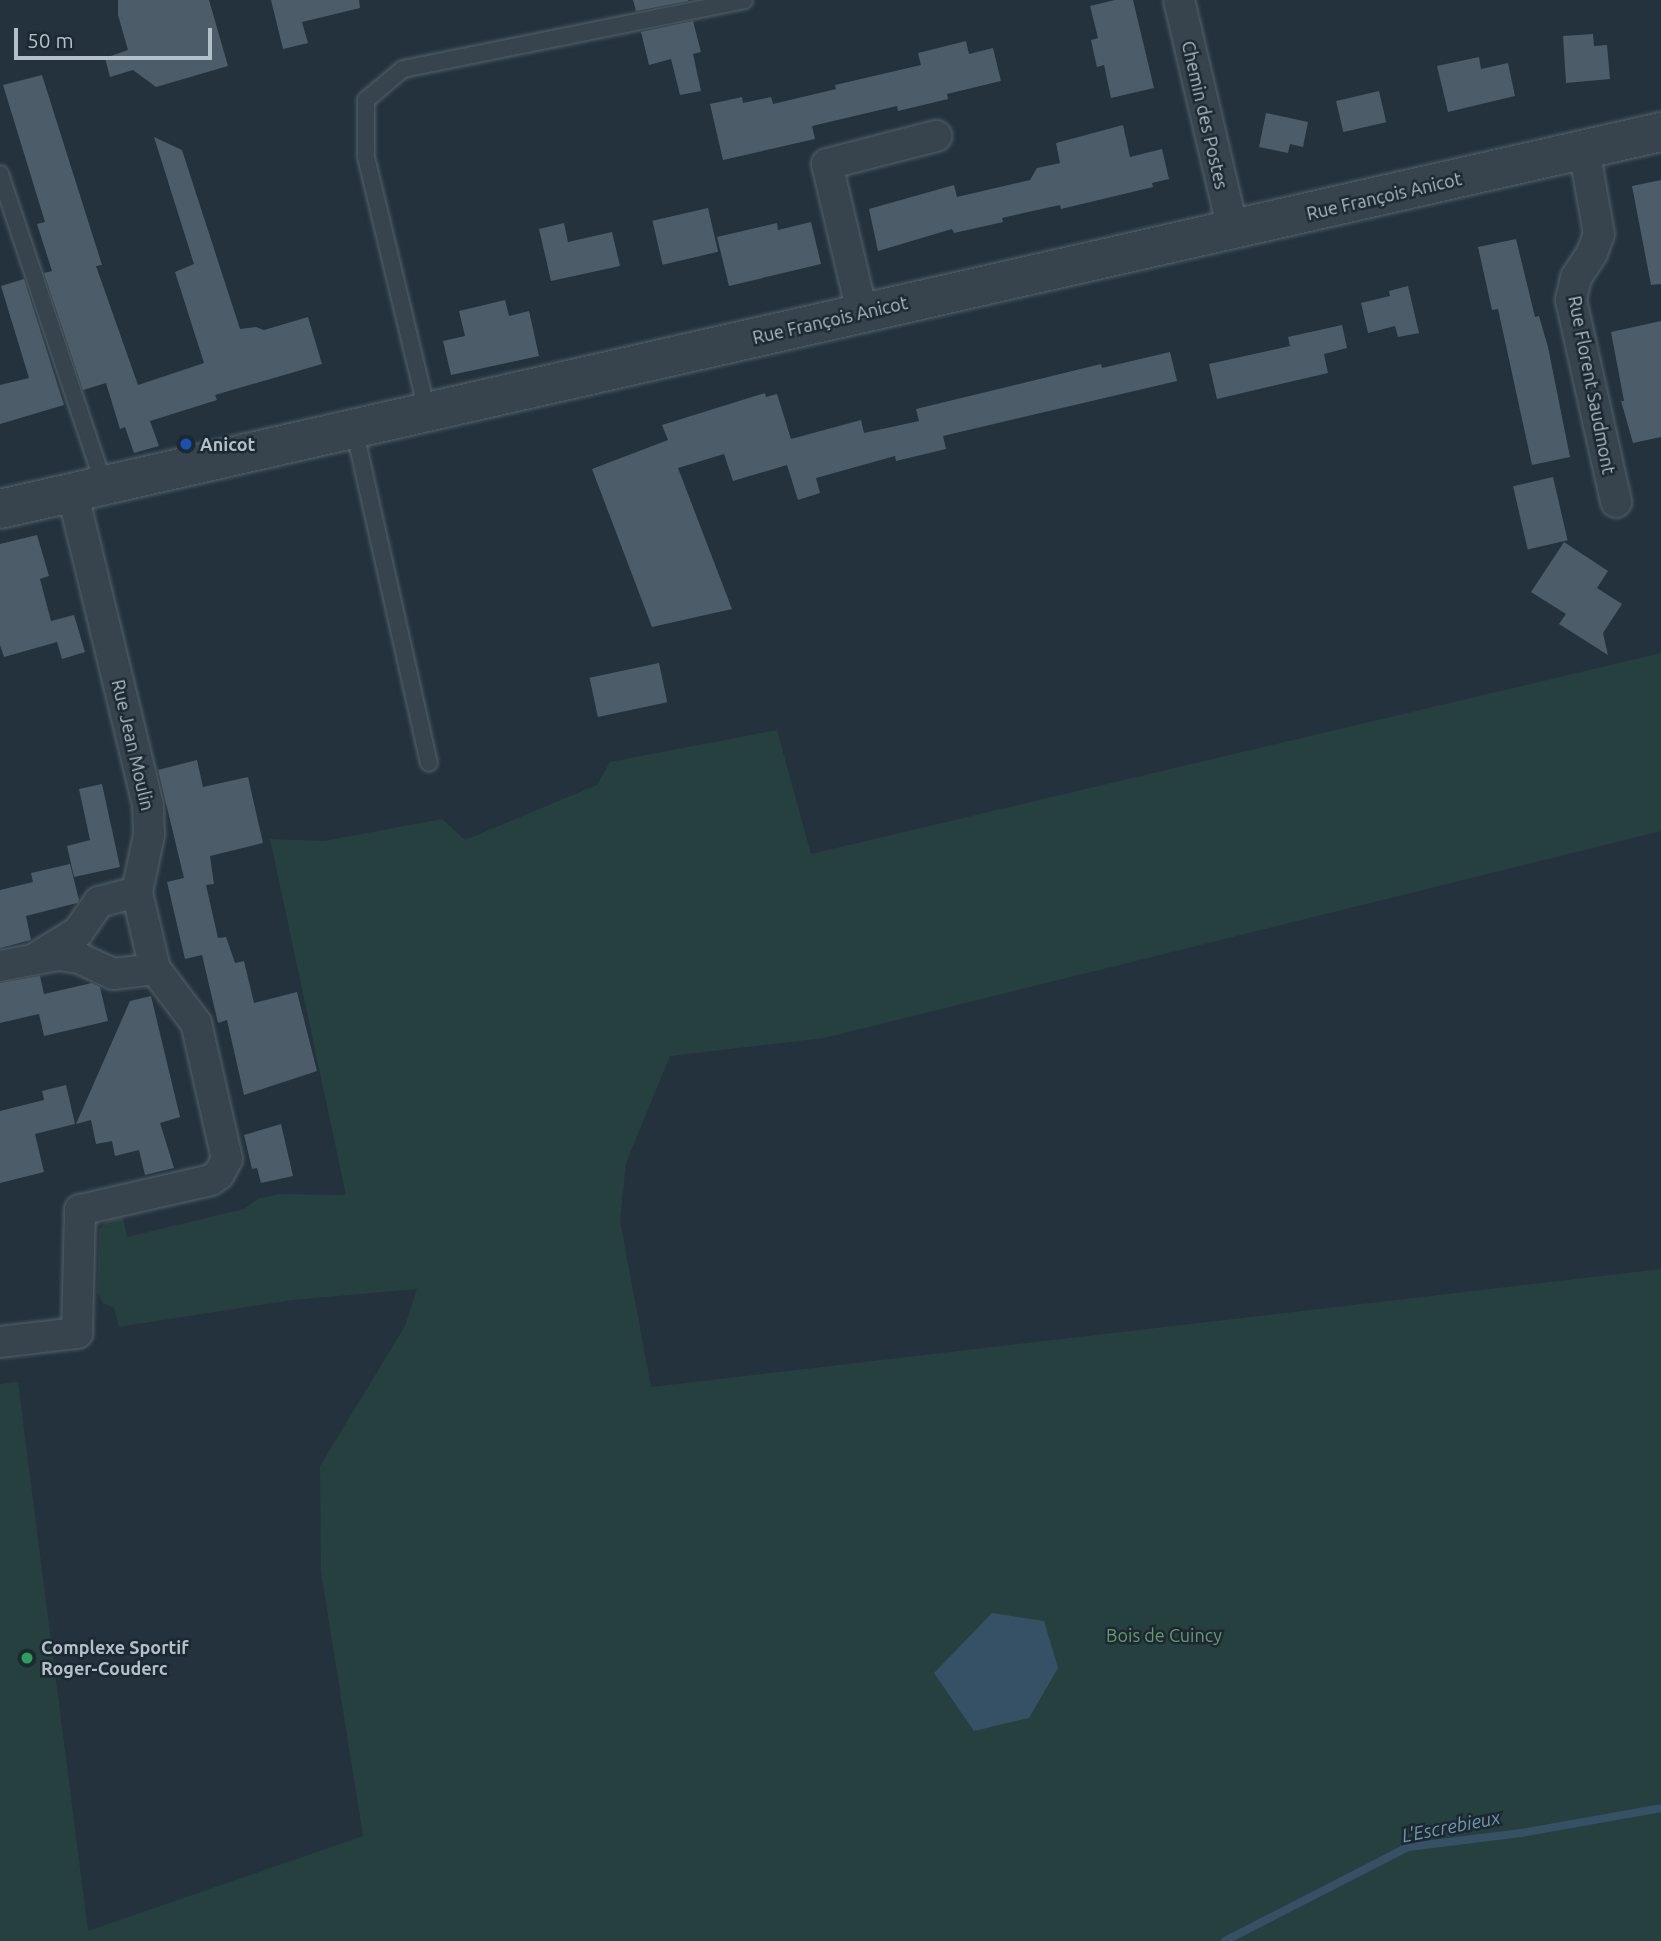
<!DOCTYPE html>
<html>
<head>
<meta charset="utf-8">
<style>
  body { margin:0 }
  #map { position:relative; width:1661px; height:1941px; overflow:hidden; background:#23323d; font-family:Ubuntu,sans-serif }
  div>[style] { position:absolute }
  [style*='--x'] { left:calc(var(--x)*1px); top:calc(var(--y)*1px); width:calc(var(--w)*1px); rotate:calc(var(--a)*1deg) }
  .green>* { inset:0; background:#26403f }
  .water>* { inset:0; background:#365165 }
  .stream>* { height:8px; margin:-4px; padding:0 4px; transform-origin:4px; border-radius:4px; background:#365165 }
  .building>* { inset:0; background:#4c5d69; transform-origin:0 0 }
  .roads { filter:drop-shadow(0 0 2px #55626b) drop-shadow(0 0 2px #55626b) }
  .service>* { height:16px; margin:-8px; padding:0 8px; transform-origin:8px; border-radius:8px; background:#37444e }
  .minor>* { height:30px; margin:-15px; padding:0 15px; transform-origin:15px; border-radius:15px; background:#37444e }
  .tertiary>* { height:38px; margin:-19px; padding:0 19px; transform-origin:19px; border-radius:19px; background:#37444e }
  .dots>* { width:19px; height:19px; translate:-50% -50%; box-sizing:border-box; border:4px solid #1c2932; border-radius:50% }
  span { translate:-50% -50%; white-space:nowrap; text-align:center; line-height:1.15; -webkit-text-stroke:5px #1c2932; paint-order:stroke }
  .street-label { font-size:18px; color:#b3bfc9 }
  .poi-label { font-size:18px; color:#b3bfc9; font-weight:700 }
  .left { translate:0 -50%; text-align:left }
  .park-label { font-size:18px; color:#699a6d }
  .water-label { font-size:19px; color:#7295ad; font-style:italic }
  .scale { position:absolute; left:14px; top:28px; width:198px; height:32px; box-sizing:border-box; border:4px solid #b3bfc9; border-top:0; padding-left:9px; font-size:21px; line-height:24px; white-space:nowrap; color:#b3bfc9; -webkit-text-stroke:5px #1c2932; paint-order:stroke }
</style>
</head>
<body>
<div id="map">
  <div class="green">
    <div style="clip-path:polygon(1661px 653px,1661px 831px,824px 1038px,670px 1056px,626px 1163px,620px 1220px,651px 1387px,1661px 1269px,1661px 1941px,0 1941px,0 1384px,18px 1382px,88px 1931px,363px 1836px,321px 1572px,320px 1466px,405px 1326px,417px 1289px,292px 1300px,119px 1327px,114px 1308px,103px 1303px,97px 1293px,99px 1230px,106px 1221px,123px 1217px,127px 1237px,244px 1209px,258px 1199px,278px 1194px,346px 1195px,270px 839px,324px 841px,442px 819px,465px 840px,597px 785px,610px 762px,777px 730px,811px 854px)"></div>
  </div>
  <div class="water">
    <div style="clip-path:polygon(992px 1613px,1044px 1621px,1058px 1668px,1029px 1718px,974px 1731px,934px 1673px)"></div>
  </div>
  <div class="stream">
    <div style="--x:1225;--y:1941;--w:206;--a:-27.2"></div>
    <div style="--x:1408;--y:1847;--w:114;--a:-7.1"></div>
    <div style="--x:1521;--y:1833;--w:142;--a:-10.1"></div>
  </div>
  <div class="building">
    <div style="clip-path:polygon(118px 0,209px 0,228px 66px,156px 87px,133px 70px,110px 77px,105px 58px,128px 50px,118px 15px)"></div>
    <div style="clip-path:polygon(271px 0,359px 0,360px 8px,302px 22px,308px 43px,283px 49px)"></div>
    <div style="clip-path:polygon(633px 0,688px 0,688px 1px,636px 11px)"></div>
    <div style="clip-path:polygon(1115px 0,1133px 0,1154px 88px,1111px 98px,1104px 65px,1097px 67px,1094px 54px,1091px 40px,1098px 38px,1090px 6px)"></div>
    <div style="clip-path:polygon(693px 21px,701px 52px,693px 54px,701px 91px,680px 95px,671px 59px,649px 65px,641px 32px)"></div>
    <div style="clip-path:polygon(1593px 34px,1594px 46px,1607px 45px,1610px 79px,1566px 83px,1563px 36px)"></div>
    <div style="clip-path:polygon(966px 41px,969px 54px,993px 48px,1001px 81px,947px 94px,948px 99px,898px 111px,897px 106px,812px 126px,815px 139px,723px 160px,710px 104px,742px 97px,743px 103px,771px 97px,773px 104px,836px 89px,835px 85px,921px 65px,918px 53px)"></div>
    <div style="clip-path:polygon(1479px 57px,1481px 69px,1508px 63px,1515px 96px,1448px 112px,1437px 66px)"></div>
    <div style="clip-path:polygon(42px 75px,102px 265px,96px 266px,138px 385px,204px 363px,175px 272px,194px 264px,154px 137px,182px 150px,240px 329px,256px 327px,264px 330px,308px 317px,322px 364px,215px 395px,217px 400px,150px 421px,159px 446px,134px 453px,125px 427px,120px 429px,106px 383px,83px 390px,44px 273px,52px 271px,37px 224px,45px 222px,3px 85px)"></div>
    <div style="left:1379px;top:91px;width:32px;height:44px;rotate:77deg"></div>
    <div style="clip-path:polygon(1266px 113px,1308px 122px,1303px 147px,1290px 144px,1288px 153px,1259px 147px)"></div>
    <div style="clip-path:polygon(1123px 125px,1130px 157px,1162px 149px,1169px 179px,1152px 183px,1153px 187px,1061px 209px,1060px 205px,1028px 212px,1002px 218px,1003px 222px,954px 233px,952px 229px,878px 251px,869px 209px,954px 185px,957px 197px,1030px 180px,1037px 168px,1060px 163px,1056px 143px)"></div>
    <div style="clip-path:polygon(1661px 180px,1661px 284px,1651px 285px,1632px 186px)"></div>
    <div style="left:708px;top:208px;width:45px;height:57px;rotate:77deg"></div>
    <div style="clip-path:polygon(811px 222px,821px 264px,729px 286px,717px 237px,777px 223px,778px 230px)"></div>
    <div style="clip-path:polygon(564px 223px,568px 242px,612px 232px,620px 266px,551px 281px,539px 229px)"></div>
    <div style="clip-path:polygon(1516px 239px,1535px 317px,1539px 316px,1548px 347px,1570px 457px,1532px 465px,1498px 309px,1492px 310px,1478px 247px)"></div>
    <div style="clip-path:polygon(24px 279px,64px 405px,0 424px,0 385px,29px 378px,1px 286px)"></div>
    <div style="clip-path:polygon(1408px 286px,1419px 333px,1398px 337px,1395px 326px,1368px 333px,1361px 303px,1390px 296px,1389px 291px)"></div>
    <div style="clip-path:polygon(505px 300px,509px 316px,529px 311px,539px 356px,451px 375px,443px 341px,465px 336px,459px 311px)"></div>
    <div style="clip-path:polygon(1661px 321px,1661px 437px,1633px 443px,1621px 401px,1624px 401px,1611px 332px)"></div>
    <div style="clip-path:polygon(1342px 325px,1347px 348px,1324px 354px,1328px 373px,1217px 399px,1209px 364px,1290px 346px,1288px 337px)"></div>
    <div style="clip-path:polygon(1170px 352px,1177px 381px,943px 436px,946px 449px,896px 461px,895px 456px,816px 478px,820px 493px,798px 500px,787px 465px,733px 481px,724px 454px,678px 468px,732px 609px,652px 627px,592px 469px,668px 440px,662px 425px,765px 393px,766px 397px,777px 394px,791px 439px,861px 420px,864px 433px,919px 421px,916px 409px,1101px 364px,1102px 368px)"></div>
    <div style="left:1553px;top:477px;width:65px;height:41px;rotate:77deg"></div>
    <div style="clip-path:polygon(37px 535px,49px 576px,40px 579px,51px 621px,74px 615px,85px 652px,62px 659px,57px 642px,4px 657px,0 645px,0 544px)"></div>
    <div style="clip-path:polygon(1564px 542px,1608px 571px,1597px 588px,1622px 604px,1603px 633px,1608px 655px,1559px 624px,1566px 614px,1531px 592px)"></div>
    <div style="left:659px;top:663px;width:40px;height:71px;rotate:78deg"></div>
    <div style="clip-path:polygon(197px 760px,203px 787px,248px 777px,263px 843px,210px 856px,214px 884px,206px 885px,218px 938px,226px 937px,235px 963px,244px 961px,254px 1003px,297px 992px,317px 1071px,244px 1095px,227px 1020px,218px 1023px,202px 955px,185px 959px,167px 882px,184px 878px,158px 770px)"></div>
    <div style="clip-path:polygon(102px 784px,120px 867px,74px 877px,67px 846px,90px 840px,79px 789px)"></div>
    <div style="clip-path:polygon(70px 864px,79px 900px,77px 903px,26px 916px,31px 940px,0 948px,0 890px,33px 882px,31px 873px)"></div>
    <div style="clip-path:polygon(40px 976px,44px 994px,92px 983px,100px 987px,108px 1021px,44px 1036px,39px 1014px,0 1023px,0 983px)"></div>
    <div style="clip-path:polygon(151px 996px,180px 1117px,160px 1123px,174px 1168px,145px 1175px,139px 1150px,115px 1156px,112px 1141px,96px 1144px,91px 1120px,76px 1124px,130px 1001px)"></div>
    <div style="clip-path:polygon(66px 1085px,75px 1124px,35px 1134px,44px 1172px,0 1183px,0 1111px,44px 1100px,42px 1091px)"></div>
    <div style="clip-path:polygon(281px 1124px,293px 1176px,261px 1183px,257px 1168px,252px 1169px,244px 1135px)"></div>
  </div>
  <div class="roads">
    <div class="service">
      <div style="--x:0;--y:174;--w:328;--a:71.5"></div>
      <div style="--x:427;--y:411;--w:262;--a:-103.5"></div>
      <div style="--x:366;--y:156;--w:56;--a:-90"></div>
      <div style="--x:366;--y:100;--w:48;--a:-40"></div>
      <div style="--x:403;--y:69;--w:348;--a:-11.4"></div>
      <div style="--x:354;--y:428;--w:343;--a:77.4"></div>
    </div>
    <div class="minor">
      <div style="--x:1179;--y:0;--w:236;--a:76.8"></div>
      <div style="--x:1584;--y:149;--w:86;--a:80"></div>
      <div style="--x:1599;--y:234;--w:20;--a:110"></div>
      <div style="--x:1592;--y:253;--w:30;--a:123"></div>
      <div style="--x:1576;--y:278;--w:23;--a:103"></div>
      <div style="--x:1571;--y:300;--w:207;--a:77.4"></div>
      <div style="--x:862;--y:312;--w:152;--a:-103.3"></div>
      <div style="--x:827;--y:164;--w:113;--a:-14.4"></div>
      <div style="--x:39;--y:956;--w:46;--a:-31.6"></div>
      <div style="--x:78;--y:932;--w:37;--a:-55"></div>
      <div style="--x:99;--y:902;--w:39;--a:-15"></div>
      <div style="--x:0;--y:966;--w:59;--a:-10.7"></div>
      <div style="--x:58;--y:955;--w:21;--a:8"></div>
      <div style="--x:79;--y:958;--w:38;--a:25"></div>
      <div style="--x:113;--y:974;--w:42;--a:-6.8"></div>
      <div style="--x:0;--y:1342;--w:78;--a:-6.7"></div>
      <div style="--x:77;--y:1333;--w:123;--a:-88.6"></div>
      <div style="--x:80;--y:1210;--w:134;--a:-12.9"></div>
      <div style="--x:211;--y:1180;--w:10;--a:-37"></div>
      <div style="--x:219;--y:1174;--w:17;--a:-62"></div>
      <div style="--x:227;--y:1159;--w:139;--a:-102.8"></div>
      <div style="--x:196;--y:1023;--w:68;--a:-127.2"></div>
      <div style="--x:155;--y:969;--w:79;--a:-103.2"></div>
      <div style="--x:137;--y:892;--w:58;--a:-78.1"></div>
      <div style="--x:149;--y:835;--w:30;--a:-92"></div>
      <div style="--x:148;--y:805;--w:322;--a:-103.6"></div>
    </div>
    <div class="tertiary">
      <div style="--x:0;--y:509;--w:1703;--a:-12.79"></div>
    </div>
  </div>
  <div class="dots">
    <div style="left:186px;top:444px;background:#1a4fb4"></div>
    <div style="left:27px;top:1658px;background:#2e9e5b"></div>
  </div>
  <div class="street-label">
    <span style="left:1205px;top:115px;rotate:77deg">Chemin des Postes</span>
    <span style="left:1384px;top:196px;rotate:-13deg">Rue François Anicot</span>
    <span style="left:830px;top:320px;rotate:-13deg">Rue François Anicot</span>
    <span style="left:1592px;top:385px;rotate:79deg">Rue Florent Saudmont</span>
    <span style="left:133px;top:745px;rotate:77deg">Rue Jean Moulin</span>
  </div>
  <div class="poi-label">
    <span class="left" style="left:200px;top:444px">Anicot</span>
    <span class="left" style="left:41px;top:1658px">Complexe Sportif<br>Roger-Couderc</span>
  </div>
  <div class="park-label">
    <span style="left:1164px;top:1635px">Bois de Cuincy</span>
  </div>
  <div class="water-label">
    <span style="left:1451px;top:1827px;rotate:-11deg">L'Escrebieux</span>
  </div>
  <div class="scale">50 m</div>
</div>
</body>
</html>
